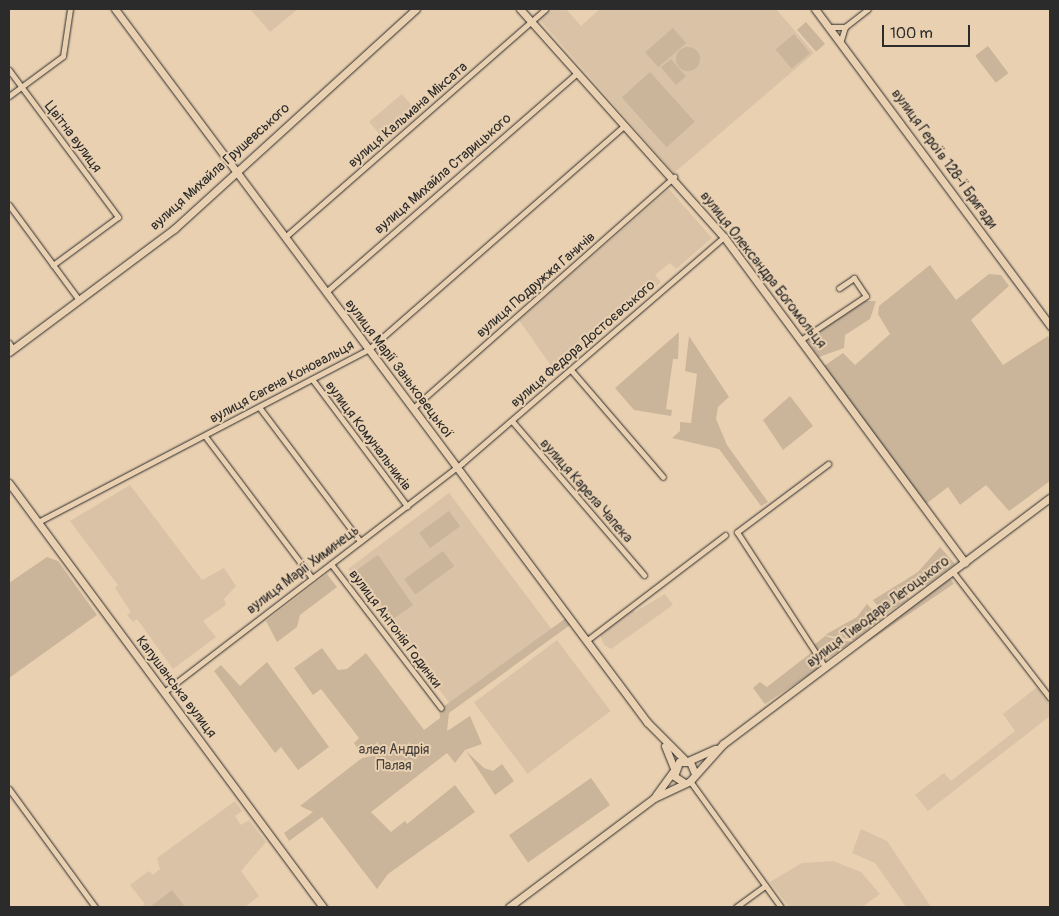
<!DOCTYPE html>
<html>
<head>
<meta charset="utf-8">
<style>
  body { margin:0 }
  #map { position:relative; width:1059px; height:916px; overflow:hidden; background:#e9d0b1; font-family:Pangolin,sans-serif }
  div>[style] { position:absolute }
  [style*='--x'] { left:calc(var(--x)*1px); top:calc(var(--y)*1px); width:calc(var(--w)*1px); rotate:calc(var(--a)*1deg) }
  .built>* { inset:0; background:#d9c2a6; transform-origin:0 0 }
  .green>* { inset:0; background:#cab59b; transform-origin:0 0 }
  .round { border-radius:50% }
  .roads { filter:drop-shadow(0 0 1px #2b2b2b) drop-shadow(0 0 1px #2b2b2b) }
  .street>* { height:5px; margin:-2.5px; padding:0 2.5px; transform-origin:2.5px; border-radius:2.5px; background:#e9d0b1 }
  .secondary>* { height:7px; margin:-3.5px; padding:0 3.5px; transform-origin:3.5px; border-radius:3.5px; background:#e9d0b1 }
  span { translate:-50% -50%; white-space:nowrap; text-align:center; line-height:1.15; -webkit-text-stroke:4px #e9d0b1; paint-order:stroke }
  .street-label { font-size:14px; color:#2b2b2b }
  .park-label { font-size:14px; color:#43403c }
  .frame { position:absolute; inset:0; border:10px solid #2b2b2b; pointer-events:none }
  .scale { position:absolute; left:882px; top:25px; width:88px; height:22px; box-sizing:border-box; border:2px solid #2b2b2b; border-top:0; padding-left:6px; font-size:15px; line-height:18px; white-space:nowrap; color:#2b2b2b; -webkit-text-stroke:4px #e9d0b1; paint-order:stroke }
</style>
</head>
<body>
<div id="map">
  <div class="built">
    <div style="clip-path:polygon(250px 9px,298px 9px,270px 32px)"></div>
    <div style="clip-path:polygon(551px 9px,566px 9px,581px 26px,600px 9px,776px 9px,814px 53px,674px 173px,539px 19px)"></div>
    <div style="left:402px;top:94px;width:26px;height:43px;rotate:50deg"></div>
    <div style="clip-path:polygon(669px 189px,712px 238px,676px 269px,670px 263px,655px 275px,661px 282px,554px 370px,519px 320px)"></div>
    <div style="clip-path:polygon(130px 485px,202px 580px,224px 568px,236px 586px,224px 599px,226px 605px,203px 621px,216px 637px,173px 669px,137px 619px,133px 622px,127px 615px,131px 612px,115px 588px,118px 585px,70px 521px)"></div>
    <div style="left:449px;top:493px;width:171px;height:126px;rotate:53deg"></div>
    <div style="clip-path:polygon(665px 594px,673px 605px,611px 649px,604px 645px,600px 634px,632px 608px,635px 612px)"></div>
    <div style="left:557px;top:640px;width:89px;height:104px;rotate:53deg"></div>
    <div style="clip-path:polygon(1037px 687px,1050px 705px,1050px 716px,928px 811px,915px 795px,944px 773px,951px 781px,1015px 731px,1003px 714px)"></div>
    <div style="clip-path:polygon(235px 801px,242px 811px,235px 816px,241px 825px,249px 820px,266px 842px,241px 871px,259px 896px,245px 907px,141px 907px,145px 904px,130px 885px,149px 871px,153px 875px,160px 869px,157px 858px)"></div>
    <div style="clip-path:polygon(861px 829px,887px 841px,931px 907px,906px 907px,875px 863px,852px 853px)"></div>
    <div style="clip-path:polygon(833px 861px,861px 872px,880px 894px,862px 907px,789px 907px,770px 882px,802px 863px)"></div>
  </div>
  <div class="green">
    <div style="left:806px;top:22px;width:29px;height:12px;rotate:49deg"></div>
    <div style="left:673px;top:28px;width:20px;height:37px;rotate:49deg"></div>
    <div style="left:794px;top:34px;width:25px;height:24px;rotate:50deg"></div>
    <div style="left:988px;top:46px;width:34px;height:16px;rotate:53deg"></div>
    <div class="round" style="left:676px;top:47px;width:24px;height:24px"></div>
    <div style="left:671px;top:59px;width:23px;height:13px;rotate:50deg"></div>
    <div style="left:650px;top:72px;width:67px;height:38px;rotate:48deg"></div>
    <div style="clip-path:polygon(930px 265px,956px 300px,989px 274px,1001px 275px,1009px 286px,971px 320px,1003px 365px,1048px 336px,1050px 339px,1050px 481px,1009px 511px,986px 485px,960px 505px,948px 487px,926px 504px,824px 366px,843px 353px,855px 365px,890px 334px,878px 314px,879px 306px)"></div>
    <div style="clip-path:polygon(865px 301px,876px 301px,870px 319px,845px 335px,844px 348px,819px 357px,806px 339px)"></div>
    <div style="clip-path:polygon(679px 332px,678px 359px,673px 359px,666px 409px,672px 410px,671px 416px,634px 410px,615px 388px)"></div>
    <div style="clip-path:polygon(689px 336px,729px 397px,718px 407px,716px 419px,727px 445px,768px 502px,761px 506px,719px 449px,672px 438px,680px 431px,680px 422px,691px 423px,697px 374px,685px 371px)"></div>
    <div style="clip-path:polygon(790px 396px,813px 426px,783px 450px,763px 420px)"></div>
    <div style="left:449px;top:511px;width:19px;height:37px;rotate:54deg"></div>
    <div style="clip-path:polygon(940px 547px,955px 564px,925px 586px,921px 581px,905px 593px,909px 599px,884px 615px,873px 600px,918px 572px)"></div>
    <div style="left:443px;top:551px;width:19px;height:48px;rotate:54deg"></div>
    <div style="left:378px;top:555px;width:61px;height:26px;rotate:55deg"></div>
    <div style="clip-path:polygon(47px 557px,58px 561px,97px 615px,9px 678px,9px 583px)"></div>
    <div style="clip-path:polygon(327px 574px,337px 587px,300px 615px,297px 627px,277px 642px,266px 621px)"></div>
    <div style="left:950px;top:578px;width:7px;height:103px;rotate:56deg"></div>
    <div style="clip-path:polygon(867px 604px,881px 619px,854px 640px,825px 635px,857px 617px)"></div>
    <div style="clip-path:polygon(566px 618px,570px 625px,449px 713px,447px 731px,470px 716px,482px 744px,465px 750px,455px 763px,447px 753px,371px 812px,391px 832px,405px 821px,407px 824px,455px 785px,475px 812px,388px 874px,377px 889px,322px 817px,289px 841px,284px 833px,313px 812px,300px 806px,362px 758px,377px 755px,362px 755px,354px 743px,359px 738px,321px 689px,313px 695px,294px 668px,322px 648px,338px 670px,347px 669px,366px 653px,424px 730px,440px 718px,439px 710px)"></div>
    <div style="clip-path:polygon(825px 636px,836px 639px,852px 642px,824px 661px,814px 645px)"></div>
    <div style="clip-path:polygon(812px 652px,819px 668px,765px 704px,753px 688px,760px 682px,767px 687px)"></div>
    <div style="clip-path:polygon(267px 662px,329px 747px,298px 770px,281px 747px,275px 753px,214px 671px,221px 665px,240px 686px)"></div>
    <div style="clip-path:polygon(466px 751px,484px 768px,493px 771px,502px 764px,514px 781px,495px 795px)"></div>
    <div style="left:591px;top:778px;width:33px;height:100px;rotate:55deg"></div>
    <div style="clip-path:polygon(172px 890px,185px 907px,150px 907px)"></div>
  </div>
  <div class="roads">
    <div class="street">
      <div style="--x:831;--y:27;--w:14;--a:0"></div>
      <div style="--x:845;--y:27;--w:29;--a:-38"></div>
      <div style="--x:841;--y:40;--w:14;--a:-73"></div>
      <div style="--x:9;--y:70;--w:183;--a:53.4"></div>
      <div style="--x:118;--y:217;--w:81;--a:143.6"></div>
      <div style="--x:9;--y:96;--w:67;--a:-36.5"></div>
      <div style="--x:63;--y:56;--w:48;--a:-81.5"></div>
      <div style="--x:9;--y:205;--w:118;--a:53.6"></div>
      <div style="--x:285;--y:237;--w:346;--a:-41.2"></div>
      <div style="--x:326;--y:292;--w:332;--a:-41.1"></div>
      <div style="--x:802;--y:339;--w:77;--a:-33.9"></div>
      <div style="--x:866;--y:296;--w:22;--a:-124"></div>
      <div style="--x:854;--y:278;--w:18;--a:146"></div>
      <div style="--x:9;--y:343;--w:7;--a:56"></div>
      <div style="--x:571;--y:370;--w:141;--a:49.3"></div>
      <div style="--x:312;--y:379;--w:159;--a:53.2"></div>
      <div style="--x:259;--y:407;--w:168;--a:53"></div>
      <div style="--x:413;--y:408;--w:349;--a:-41.5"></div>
      <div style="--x:512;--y:421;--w:203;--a:49.4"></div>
      <div style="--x:205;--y:436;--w:178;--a:53"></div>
      <div style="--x:38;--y:522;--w:373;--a:-27.6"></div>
      <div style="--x:369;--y:349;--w:340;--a:-41.2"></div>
      <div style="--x:331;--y:564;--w:181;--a:52.6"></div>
      <div style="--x:953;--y:572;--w:159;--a:52.4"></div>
      <div style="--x:586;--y:641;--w:175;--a:-37.3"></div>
      <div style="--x:825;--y:667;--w:161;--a:-123.1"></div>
      <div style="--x:737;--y:532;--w:114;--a:-36.8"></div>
      <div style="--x:164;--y:692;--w:376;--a:-37.5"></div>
      <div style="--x:462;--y:463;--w:346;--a:-40.8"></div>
      <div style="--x:690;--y:781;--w:155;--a:54.2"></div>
      <div style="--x:9;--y:789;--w:146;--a:53.9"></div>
      <div style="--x:736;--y:907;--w:36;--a:-36"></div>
    </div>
    <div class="secondary">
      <div style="--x:115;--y:9;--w:890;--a:53.27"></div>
      <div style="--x:647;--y:722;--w:54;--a:45"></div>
      <div style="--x:520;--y:9;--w:306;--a:48.2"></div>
      <div style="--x:724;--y:237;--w:405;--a:53.5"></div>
      <div style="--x:815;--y:9;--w:395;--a:53.4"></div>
      <div style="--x:9;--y:352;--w:206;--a:-36.7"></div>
      <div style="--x:174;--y:229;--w:327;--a:-42.3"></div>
      <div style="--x:9;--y:483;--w:528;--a:53.48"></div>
      <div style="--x:665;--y:746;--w:24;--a:68"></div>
      <div style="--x:688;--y:761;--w:30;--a:-24"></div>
      <div style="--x:683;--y:782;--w:11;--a:-146"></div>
      <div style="--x:674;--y:776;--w:15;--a:-70"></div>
      <div style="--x:679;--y:762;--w:11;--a:0"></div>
      <div style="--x:690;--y:762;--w:13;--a:67"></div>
      <div style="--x:656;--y:795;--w:29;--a:-54"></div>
      <div style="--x:509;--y:907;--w:181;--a:-36.9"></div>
      <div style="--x:654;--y:798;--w:40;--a:-25"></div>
      <div style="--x:690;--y:781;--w:50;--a:-48.3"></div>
      <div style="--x:723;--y:744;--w:409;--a:-37"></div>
    </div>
  </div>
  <div class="street-label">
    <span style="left:408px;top:115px;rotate:-41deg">вулиця Кальмана Міксата</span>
    <span style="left:73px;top:137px;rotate:53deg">Цвітна вулиця</span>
    <span style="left:944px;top:159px;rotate:54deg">вулиця Героїв 128-ї Бригади</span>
    <span style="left:220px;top:167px;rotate:-42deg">вулиця Михайла Грушевського</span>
    <span style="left:443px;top:174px;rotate:-41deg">вулиця Михайла Старицького</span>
    <span style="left:763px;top:270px;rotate:52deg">вулиця Олександра Богомольця</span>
    <span style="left:536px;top:285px;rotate:-41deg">вулиця Подружжя Ганичів</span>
    <span style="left:583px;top:344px;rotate:-41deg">вулиця Федора Достоєвського</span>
    <span style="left:399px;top:369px;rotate:53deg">вулиця Марії Заньковецької</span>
    <span style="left:282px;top:382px;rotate:-28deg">вулиця Євгена Коновальця</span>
    <span style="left:368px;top:436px;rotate:53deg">вулиця Комунальників</span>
    <span style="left:586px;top:491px;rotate:49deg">вулиця Карела Чапека</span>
    <span style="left:303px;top:570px;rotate:-37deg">вулиця Марії Химинець</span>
    <span style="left:878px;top:612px;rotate:-37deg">вулиця Тиводара Легоцького</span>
    <span style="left:395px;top:629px;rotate:53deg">вулиця Антонія Годинки</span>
    <span style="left:176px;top:687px;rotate:53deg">Капушанська вулиця</span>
  </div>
  <div class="park-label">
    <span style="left:394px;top:758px">алея Андрія<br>Палая</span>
  </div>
  <div class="frame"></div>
  <div class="scale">100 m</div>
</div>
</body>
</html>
